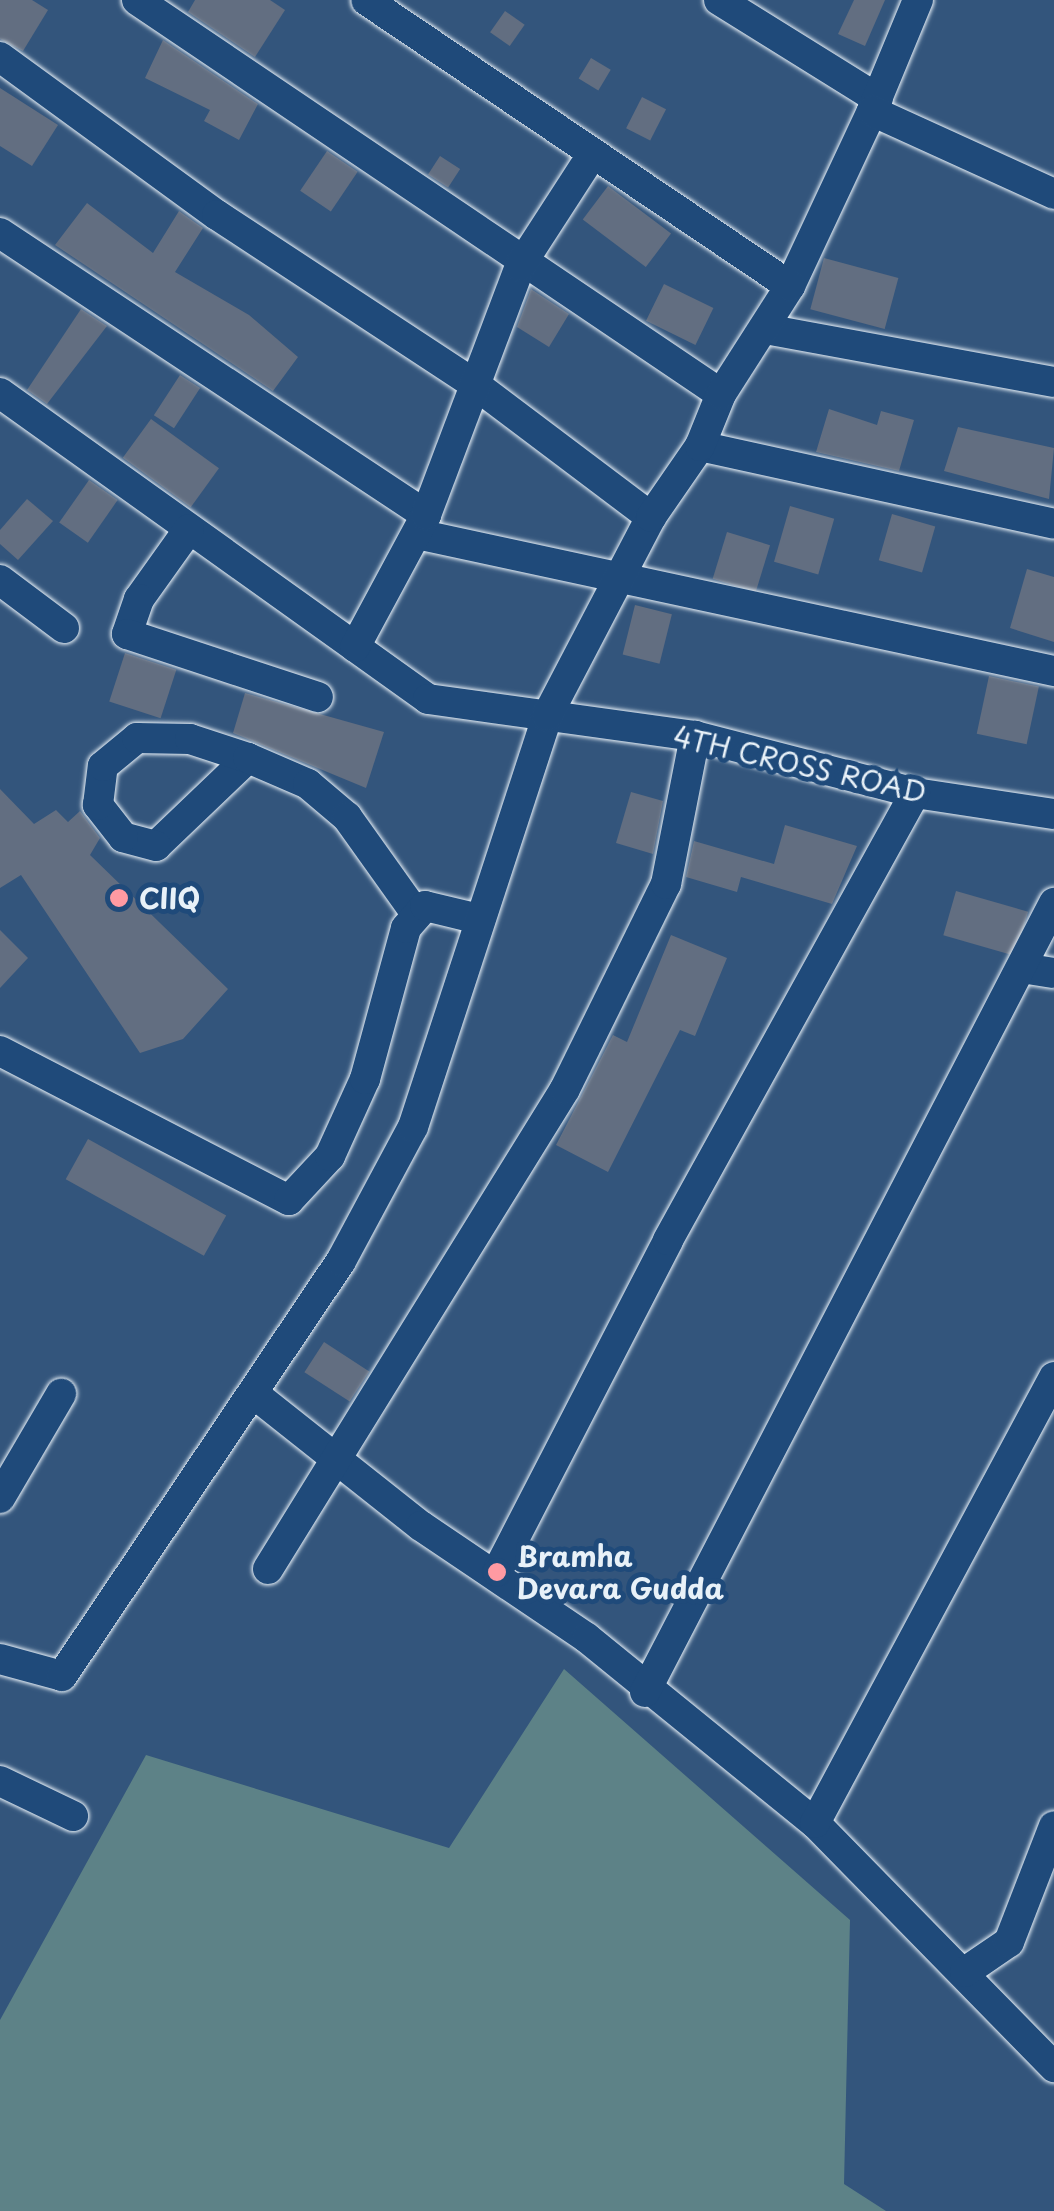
<!DOCTYPE html>
<html>
<head>
<meta charset="utf-8">
<style>
  body { margin:0 }
  #map { position:relative; width:1054px; height:2211px; overflow:hidden; background:#33557c; font-family:"Playpen Sans",sans-serif }
  div>[style] { position:absolute }
  [style*='--x'] { left:calc(var(--x)*1px); top:calc(var(--y)*1px); width:calc(var(--w)*1px); rotate:calc(var(--a)*1deg) }
  .green>* { inset:0; background:#5d8287 }
  .building>* { inset:0; background:#626e81; transform-origin:0 0 }
  .roads { filter:drop-shadow(0 0 2px #e8f1f8) drop-shadow(0 0 2px #e8f1f8) }
  .minor>* { height:30px; margin:-15px; padding:0 15px; transform-origin:15px; border-radius:15px; background:#1f4a7a }
  .dots>* { width:28px; height:28px; translate:-50% -50%; box-sizing:border-box; border:5px solid #1f4a7a; border-radius:50% }
  span { translate:-50% -50%; white-space:nowrap; text-align:center; line-height:1.15; -webkit-text-stroke:10px #1f4a7a; paint-order:stroke }
  .street-label { font-size:28px; color:#e8f1f8 }
  .poi-label { font-size:28px; color:#e8f1f8; font-weight:700 }
  .left { translate:0 -50%; text-align:left }
</style>
</head>
<body>
<div id="map">
  <div class="green">
    <div style="clip-path:polygon(564px 1669px,850px 1920px,844px 2184px,886px 2211px,0 2211px,0 2020px,146px 1755px,449px 1848px)"></div>
  </div>
  <div class="building">
    <div style="clip-path:polygon(0 0,32px 0,48px 10px,23px 51px,0 39px)"></div>
    <div style="clip-path:polygon(195px 0,270px 0,285px 10px,255px 57px,188px 12px)"></div>
    <div style="clip-path:polygon(854px 0,885px 0,865px 46px,838px 34px)"></div>
    <div style="left:505px;top:11px;width:24px;height:26px;rotate:35deg"></div>
    <div style="clip-path:polygon(163px 40px,258px 104px,239px 140px,204px 121px,210px 110px,145px 78px)"></div>
    <div style="left:591px;top:58px;width:23px;height:24px;rotate:31deg"></div>
    <div style="clip-path:polygon(0 88px,58px 125px,32px 166px,0 146px)"></div>
    <div style="left:642px;top:97px;width:27px;height:35px;rotate:27deg"></div>
    <div style="left:327px;top:151px;width:37px;height:48px;rotate:34deg"></div>
    <div style="left:440px;top:156px;width:24px;height:22px;rotate:33deg"></div>
    <div style="left:608px;top:186px;width:79px;height:42px;rotate:37deg"></div>
    <div style="clip-path:polygon(87px 203px,153px 253px,179px 211px,203px 228px,175px 272px,249px 315px,298px 357px,273px 391px,55px 245px)"></div>
    <div style="left:824px;top:258px;width:77px;height:53px;rotate:15deg"></div>
    <div style="left:664px;top:284px;width:55px;height:41px;rotate:26deg"></div>
    <div style="clip-path:polygon(531px 289px,569px 314px,549px 347px,517px 327px)"></div>
    <div style="clip-path:polygon(81px 309px,107px 326px,47px 404px,27px 390px)"></div>
    <div style="left:180px;top:375px;width:24px;height:48px;rotate:33deg"></div>
    <div style="clip-path:polygon(829px 409px,877px 425px,881px 411px,914px 420px,899px 471px,816px 452px)"></div>
    <div style="left:151px;top:419px;width:84px;height:48px;rotate:36deg"></div>
    <div style="clip-path:polygon(958px 427px,1054px 448px,1049px 499px,944px 471px)"></div>
    <div style="left:89px;top:480px;width:35px;height:52px;rotate:35deg"></div>
    <div style="clip-path:polygon(27px 499px,53px 521px,18px 560px,0 544px,0 530px)"></div>
    <div style="left:790px;top:506px;width:46px;height:58px;rotate:16deg"></div>
    <div style="left:892px;top:514px;width:45px;height:48px;rotate:16deg"></div>
    <div style="left:727px;top:532px;width:45px;height:49px;rotate:17deg"></div>
    <div style="clip-path:polygon(1027px 569px,1054px 577px,1054px 642px,1010px 628px)"></div>
    <div style="left:635px;top:605px;width:38px;height:51px;rotate:14deg"></div>
    <div style="left:125px;top:653px;width:54px;height:51px;rotate:18deg"></div>
    <div style="left:989px;top:676px;width:51px;height:59px;rotate:12deg"></div>
    <div style="clip-path:polygon(245px 693px,384px 732px,366px 788px,233px 733px)"></div>
    <div style="clip-path:polygon(0 789px,34px 824px,56px 810px,68px 822px,80px 811px,100px 838px,90px 855px,228px 989px,183px 1039px,140px 1053px,21px 875px,0 888px)"></div>
    <div style="clip-path:polygon(631px 792px,663px 801px,653px 854px,616px 843px)"></div>
    <div style="clip-path:polygon(785px 825px,857px 846px,832px 904px,741px 877px,737px 892px,686px 877px,694px 841px,774px 864px)"></div>
    <div style="left:956px;top:891px;width:75px;height:46px;rotate:16deg"></div>
    <div style="clip-path:polygon(0 930px,28px 958px,0 988px)"></div>
    <div style="clip-path:polygon(671px 935px,727px 958px,695px 1036px,680px 1030px,608px 1172px,556px 1145px,613px 1035px,627px 1042px)"></div>
    <div style="left:88px;top:1139px;width:158px;height:46px;rotate:29deg"></div>
    <div style="left:324px;top:1342px;width:54px;height:36px;rotate:33deg"></div>
  </div>
  <div class="roads">
    <div class="minor">
      <div style="--x:137;--y:0;--w:704;--a:34.01"></div>
      <div style="--x:719;--y:0;--w:187;--a:31.9"></div>
      <div style="--x:0;--y:57;--w:268;--a:36.1"></div>
      <div style="--x:217;--y:215;--w:311;--a:33.3"></div>
      <div style="--x:477;--y:386;--w:218;--a:37"></div>
      <div style="--x:872;--y:111;--w:120;--a:-67.5"></div>
      <div style="--x:0;--y:233;--w:511;--a:33.5"></div>
      <div style="--x:790;--y:286;--w:193;--a:-64.9"></div>
      <div style="--x:872;--y:111;--w:200;--a:24.5"></div>
      <div style="--x:765;--y:329;--w:294;--a:10.4"></div>
      <div style="--x:0;--y:393;--w:526;--a:35.56"></div>
      <div style="--x:428;--y:699;--w:270;--a:7.9"></div>
      <div style="--x:695;--y:736;--w:227;--a:14.5"></div>
      <div style="--x:915;--y:793;--w:141;--a:8.6"></div>
      <div style="--x:700;--y:446;--w:362;--a:12.4"></div>
      <div style="--x:189;--y:529;--w:86;--a:125.5"></div>
      <div style="--x:139;--y:599;--w:37;--a:109"></div>
      <div style="--x:127;--y:634;--w:201;--a:18.3"></div>
      <div style="--x:417;--y:534;--w:652;--a:12.14"></div>
      <div style="--x:0;--y:580;--w:80;--a:36.9"></div>
      <div style="--x:355;--y:647;--w:150;--a:-61.7"></div>
      <div style="--x:426;--y:515;--w:266;--a:-69.3"></div>
      <div style="--x:520;--y:266;--w:129;--a:-57.1"></div>
      <div style="--x:248;--y:758;--w:127;--a:136.3"></div>
      <div style="--x:156;--y:846;--w:34;--a:-165"></div>
      <div style="--x:123;--y:837;--w:41;--a:-128"></div>
      <div style="--x:98;--y:805;--w:39;--a:-83"></div>
      <div style="--x:103;--y:766;--w:44;--a:-39.5"></div>
      <div style="--x:137;--y:738;--w:53;--a:1.1"></div>
      <div style="--x:190;--y:739;--w:61;--a:18.1"></div>
      <div style="--x:248;--y:758;--w:65;--a:23.4"></div>
      <div style="--x:308;--y:784;--w:51;--a:40.2"></div>
      <div style="--x:347;--y:817;--w:120;--a:54.5"></div>
      <div style="--x:1022;--y:968;--w:32;--a:9"></div>
      <div style="--x:0;--y:1051;--w:325;--a:27.3"></div>
      <div style="--x:289;--y:1200;--w:60;--a:-47"></div>
      <div style="--x:330;--y:1156;--w:85;--a:-65.6"></div>
      <div style="--x:365;--y:1079;--w:156;--a:-74.8"></div>
      <div style="--x:406;--y:928;--w:29;--a:-49"></div>
      <div style="--x:425;--y:906;--w:56;--a:13.5"></div>
      <div style="--x:253;--y:1393;--w:214;--a:38.4"></div>
      <div style="--x:421;--y:1526;--w:200;--a:34"></div>
      <div style="--x:587;--y:1638;--w:294;--a:39.1"></div>
      <div style="--x:815;--y:1823;--w:342;--a:45.6"></div>
      <div style="--x:0;--y:1498;--w:121;--a:-59.6"></div>
      <div style="--x:268;--y:1569;--w:564;--a:-58.25"></div>
      <div style="--x:565;--y:1089;--w:229;--a:-63.8"></div>
      <div style="--x:666;--y:884;--w:151;--a:-78.9"></div>
      <div style="--x:497;--y:1572;--w:373;--a:-62.7"></div>
      <div style="--x:668;--y:1240;--w:511;--a:-61.08"></div>
      <div style="--x:0;--y:1659;--w:64;--a:15.3"></div>
      <div style="--x:62;--y:1676;--w:500;--a:-56.09"></div>
      <div style="--x:341;--y:1261;--w:152;--a:-61.8"></div>
      <div style="--x:413;--y:1127;--w:432;--a:-71.9"></div>
      <div style="--x:547;--y:716;--w:225;--a:-62.4"></div>
      <div style="--x:651;--y:517;--w:86;--a:-55.4"></div>
      <div style="--x:700;--y:446;--w:56;--a:-68"></div>
      <div style="--x:721;--y:394;--w:128;--a:-57.4"></div>
      <div style="--x:790;--y:286;--w:511;--a:-146"></div>
      <div style="--x:645;--y:1692;--w:889;--a:-62.6"></div>
      <div style="--x:0;--y:1781;--w:81;--a:25.6"></div>
      <div style="--x:815;--y:1823;--w:506;--a:-61.81"></div>
      <div style="--x:965;--y:1972;--w:53;--a:-34.3"></div>
      <div style="--x:1009;--y:1942;--w:124;--a:-68.8"></div>
    </div>
  </div>
  <div class="dots">
    <div style="left:119px;top:898px;background:#ff9aa2"></div>
    <div style="left:497px;top:1572px;background:#ff9aa2"></div>
  </div>
  <div class="street-label">
    <span style="left:800px;top:764px;rotate:13deg">4TH CROSS ROAD</span>
  </div>
  <div class="poi-label">
    <span class="left" style="left:139px;top:898px">CIIQ</span>
    <span class="left" style="left:517px;top:1572px">Bramha<br>Devara Gudda</span>
  </div>
</div>
</body>
</html>
